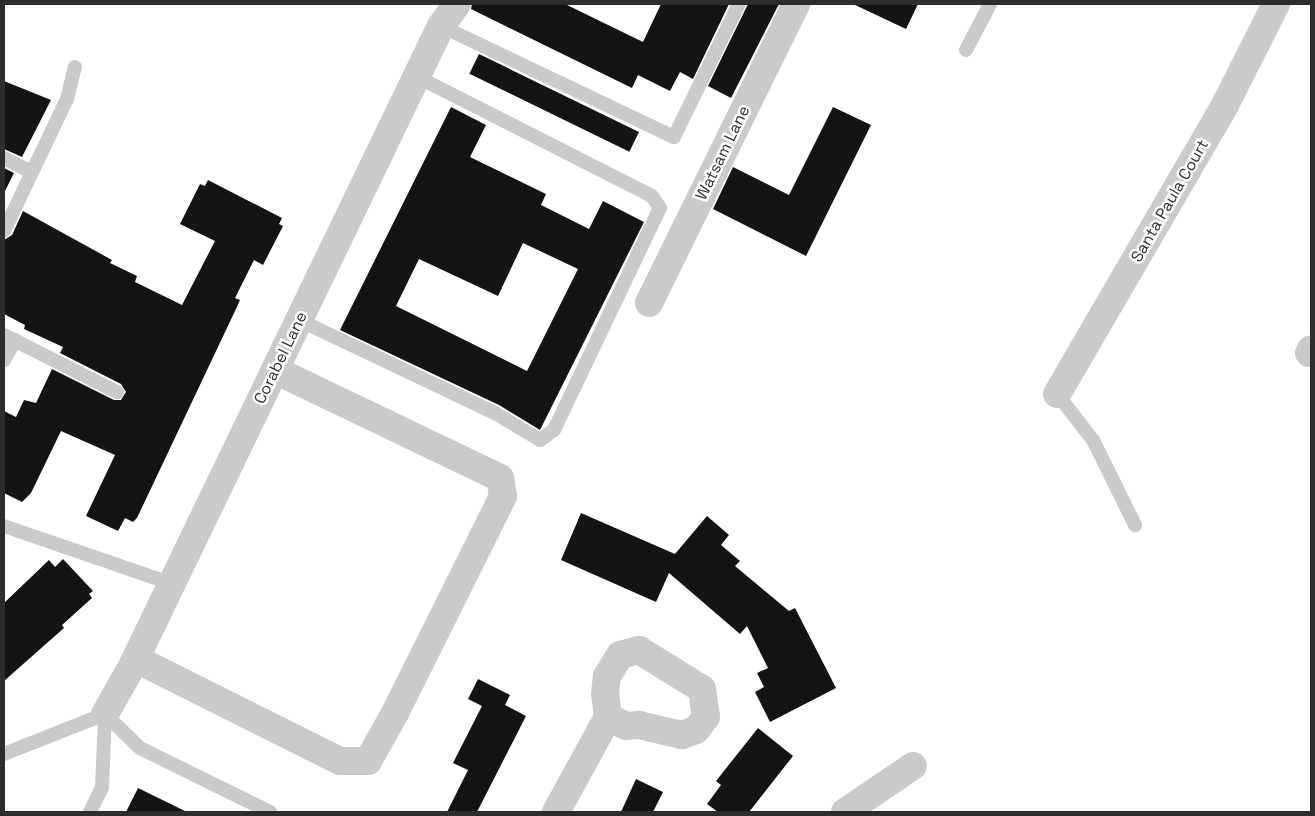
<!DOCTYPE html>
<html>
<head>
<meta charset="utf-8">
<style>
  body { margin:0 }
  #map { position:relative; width:1315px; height:816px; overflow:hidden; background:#fff; font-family:"Space Grotesk",sans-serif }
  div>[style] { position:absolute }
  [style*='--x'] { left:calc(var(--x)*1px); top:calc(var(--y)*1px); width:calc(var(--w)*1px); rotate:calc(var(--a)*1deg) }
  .building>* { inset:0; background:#141414; transform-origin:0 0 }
  .service>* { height:14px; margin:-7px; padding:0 7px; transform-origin:7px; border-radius:7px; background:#cacaca }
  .minor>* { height:28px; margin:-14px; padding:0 14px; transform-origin:14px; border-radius:14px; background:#cacaca }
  span { translate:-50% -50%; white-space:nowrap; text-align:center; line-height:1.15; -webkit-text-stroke:5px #fff; paint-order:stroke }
  .street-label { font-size:16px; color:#2d2d2d }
  .frame { position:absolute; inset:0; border:5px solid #2d2d2d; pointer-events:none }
</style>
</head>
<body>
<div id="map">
  <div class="building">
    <div style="clip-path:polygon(472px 4px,565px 4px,643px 42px,661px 4px,729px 4px,693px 79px,680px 72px,670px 91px,638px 75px,632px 88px,471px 9px)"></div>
    <div style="clip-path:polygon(748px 4px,779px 4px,731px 98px,708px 86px)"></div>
    <div style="clip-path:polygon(853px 4px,918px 4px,906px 29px)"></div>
    <div style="left:479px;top:54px;width:178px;height:22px;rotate:26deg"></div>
    <div style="clip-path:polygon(4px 81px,51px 100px,22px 157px,4px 149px)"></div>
    <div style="clip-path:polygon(evenodd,451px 107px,486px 125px,470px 157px,546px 194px,541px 205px,589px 229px,603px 201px,644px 222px,540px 430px,499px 405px,340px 330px,451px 107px,523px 243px,578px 269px,527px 371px,396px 306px,419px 259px,498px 296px,523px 243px)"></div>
    <div style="clip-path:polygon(833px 107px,871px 125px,806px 256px,713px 209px,733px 167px,789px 195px)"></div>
    <div style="clip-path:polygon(4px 168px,14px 173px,4px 193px)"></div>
    <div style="clip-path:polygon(208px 180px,282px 218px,279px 224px,283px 226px,263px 265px,254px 260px,235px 298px,240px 300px,235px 311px,137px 518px,133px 522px,125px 518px,118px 531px,86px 516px,115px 455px,61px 431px,31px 493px,22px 502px,4px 493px,4px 411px,16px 417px,24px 400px,36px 403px,52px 369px,114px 400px,121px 400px,126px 392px,121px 384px,60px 353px,63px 347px,24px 329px,25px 325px,4px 314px,4px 240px,12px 235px,23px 211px,112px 260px,110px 263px,137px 276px,135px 282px,182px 305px,215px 241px,180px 224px,200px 184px,205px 186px)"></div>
    <div style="clip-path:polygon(581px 513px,675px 554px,707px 516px,729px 535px,721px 545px,740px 561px,735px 566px,789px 611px,795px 608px,836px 688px,770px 722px,755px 692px,764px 687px,757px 673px,768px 668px,747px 626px,740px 634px,669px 573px,656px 602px,561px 560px)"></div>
    <div style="clip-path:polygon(63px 559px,93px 591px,89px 594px,92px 598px,62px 625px,64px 628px,4px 681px,4px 603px,49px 560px,55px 567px)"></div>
    <div style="clip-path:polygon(478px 679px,510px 695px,505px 705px,526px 716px,477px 812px,447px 812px,468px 770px,453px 763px,482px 706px,468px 699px)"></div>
    <div style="clip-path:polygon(758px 728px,793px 756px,749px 812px,718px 812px,707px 804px,721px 785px,716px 781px)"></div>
    <div style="clip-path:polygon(636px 779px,663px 792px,653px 812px,621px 812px)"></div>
    <div style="clip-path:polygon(138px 788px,187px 812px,126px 812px)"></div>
  </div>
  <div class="service">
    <div style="--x:441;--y:26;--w:258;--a:25.5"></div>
    <div style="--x:674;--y:137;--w:148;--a:-64"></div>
    <div style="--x:966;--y:50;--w:52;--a:-62.4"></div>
    <div style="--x:4;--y:158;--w:29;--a:27"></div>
    <div style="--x:4;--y:231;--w:146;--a:-64.5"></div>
    <div style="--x:67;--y:99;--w:33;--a:-76"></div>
    <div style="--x:299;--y:320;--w:217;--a:25.4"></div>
    <div style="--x:495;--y:413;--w:52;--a:31"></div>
    <div style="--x:540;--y:440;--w:17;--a:-36"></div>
    <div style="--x:554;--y:430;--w:246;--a:-64.5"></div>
    <div style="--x:660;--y:208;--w:14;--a:-124"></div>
    <div style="--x:652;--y:196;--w:263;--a:-153.1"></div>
    <div style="--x:4;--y:335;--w:127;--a:26.8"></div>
    <div style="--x:4;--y:360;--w:23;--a:-61"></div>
    <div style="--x:1057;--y:394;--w:58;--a:52"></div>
    <div style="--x:1093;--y:440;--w:95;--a:63.7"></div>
    <div style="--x:4;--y:526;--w:178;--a:19"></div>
    <div style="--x:105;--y:714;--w:49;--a:44.2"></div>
    <div style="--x:140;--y:748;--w:145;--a:26.2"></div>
    <div style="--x:4;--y:754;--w:109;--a:-21.6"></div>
    <div style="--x:90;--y:812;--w:28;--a:-64"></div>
    <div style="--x:102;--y:787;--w:73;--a:-87.6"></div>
  </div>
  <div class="minor">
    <div style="--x:649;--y:303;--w:333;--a:-63.8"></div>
    <div style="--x:1309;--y:353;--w:4;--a:-63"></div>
    <div style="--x:1057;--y:394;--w:334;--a:-59.8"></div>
    <div style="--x:1225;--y:105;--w:113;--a:-63.2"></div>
    <div style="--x:136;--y:659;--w:228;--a:26.6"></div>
    <div style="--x:340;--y:761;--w:28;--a:0"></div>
    <div style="--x:368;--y:761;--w:55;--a:-60.6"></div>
    <div style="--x:395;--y:713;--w:242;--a:-63.5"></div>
    <div style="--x:503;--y:496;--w:18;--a:-99"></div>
    <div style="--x:500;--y:478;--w:250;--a:-154.4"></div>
    <div style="--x:105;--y:714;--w:55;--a:-60.6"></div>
    <div style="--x:132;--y:666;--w:711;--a:-64.23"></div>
    <div style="--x:441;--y:26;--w:27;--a:-54"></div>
    <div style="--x:556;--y:812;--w:108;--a:-61.3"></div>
    <div style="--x:608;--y:717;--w:23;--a:-97"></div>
    <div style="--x:605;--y:694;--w:18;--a:-84"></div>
    <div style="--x:607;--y:676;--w:25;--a:-58"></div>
    <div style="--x:620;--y:655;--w:20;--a:-15"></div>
    <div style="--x:639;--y:650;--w:74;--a:31.8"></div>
    <div style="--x:702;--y:689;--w:28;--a:82"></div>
    <div style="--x:706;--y:717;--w:16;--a:128"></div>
    <div style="--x:696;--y:730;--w:15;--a:160"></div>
    <div style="--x:682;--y:735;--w:44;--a:-166.9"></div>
    <div style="--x:639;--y:725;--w:13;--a:176"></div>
    <div style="--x:626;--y:726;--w:20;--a:-153"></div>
    <div style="--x:845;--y:812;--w:82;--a:-34.1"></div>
  </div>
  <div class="street-label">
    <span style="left:723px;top:153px;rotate:-64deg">Watsam Lane</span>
    <span style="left:1170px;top:201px;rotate:-60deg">Santa Paula Court</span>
    <span style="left:281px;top:358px;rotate:-64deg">Corabel Lane</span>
  </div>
  <div class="frame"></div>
</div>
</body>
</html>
